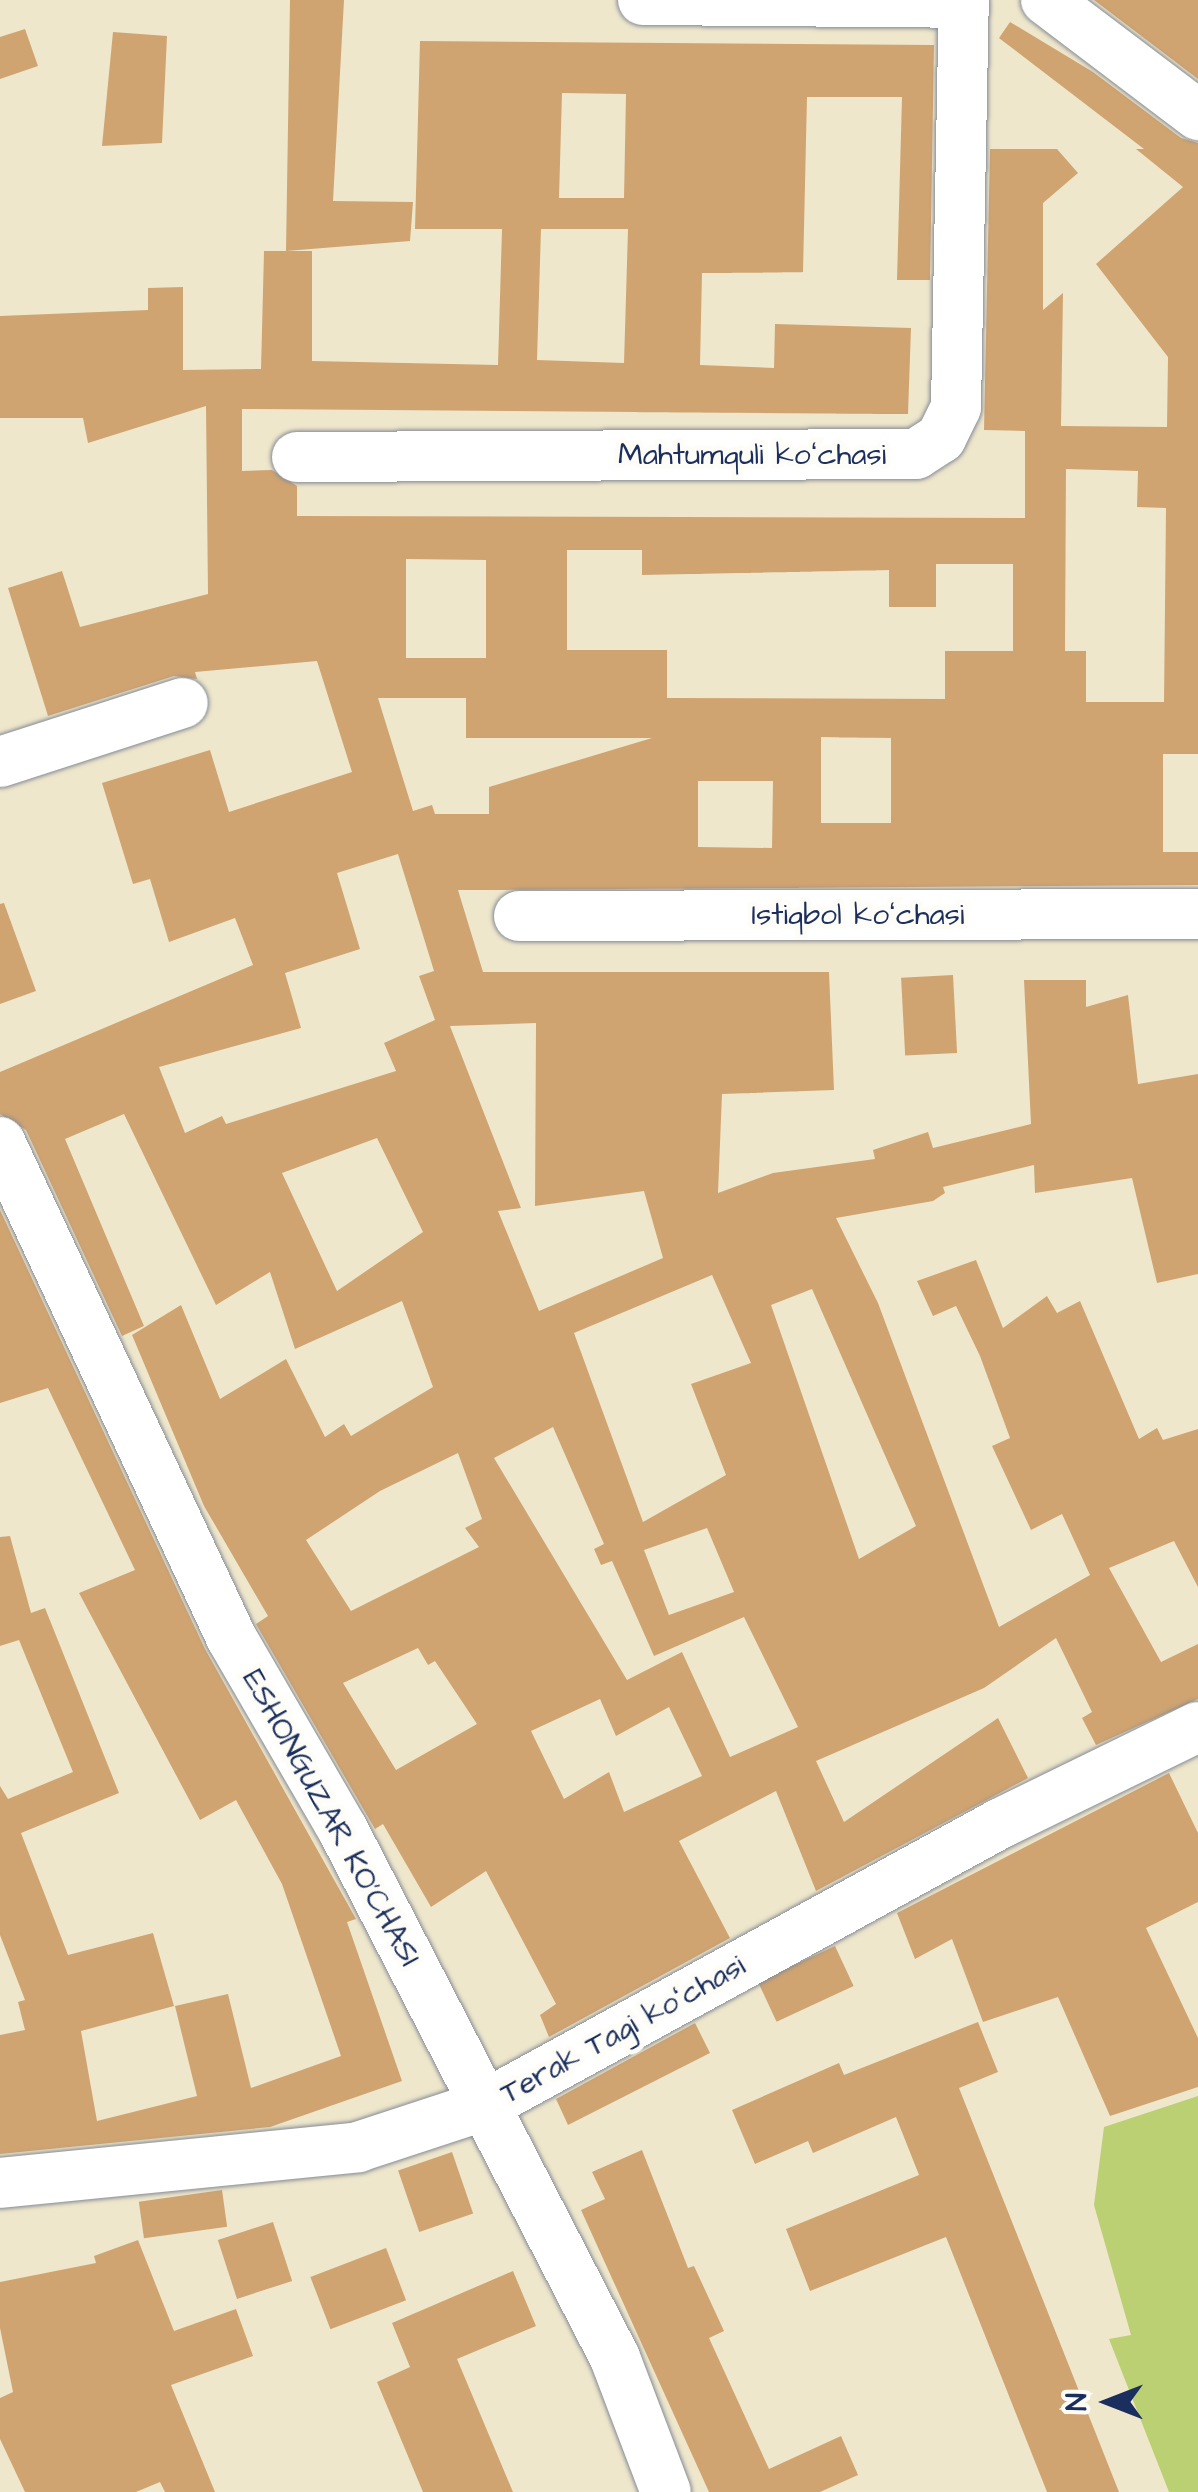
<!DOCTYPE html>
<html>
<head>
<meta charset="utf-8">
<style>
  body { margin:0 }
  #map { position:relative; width:1198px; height:2492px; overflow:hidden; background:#efe7cc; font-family:"Architects Daughter",sans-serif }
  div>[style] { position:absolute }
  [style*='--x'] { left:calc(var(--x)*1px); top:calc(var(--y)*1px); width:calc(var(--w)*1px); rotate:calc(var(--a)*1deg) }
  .green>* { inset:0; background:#bbcf73 }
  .building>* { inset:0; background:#d0a471; transform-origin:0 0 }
  .roads { filter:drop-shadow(0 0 2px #858b95) drop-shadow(0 0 2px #858b95) }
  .minor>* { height:50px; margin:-25px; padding:0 25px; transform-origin:25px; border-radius:25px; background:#fff }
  span { translate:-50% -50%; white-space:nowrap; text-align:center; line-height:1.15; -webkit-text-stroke:10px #fdfcf7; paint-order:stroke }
  .street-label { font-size:30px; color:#1b2f5e }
  .north { position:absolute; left:1058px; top:2352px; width:100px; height:100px; -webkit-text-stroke:8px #fdfcf7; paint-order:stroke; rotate:270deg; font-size:28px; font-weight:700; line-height:40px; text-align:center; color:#1b2f5e }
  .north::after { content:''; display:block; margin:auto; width:35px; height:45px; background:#1b2f5e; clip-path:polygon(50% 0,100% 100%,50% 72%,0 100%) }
</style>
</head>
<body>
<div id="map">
  <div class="green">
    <div style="clip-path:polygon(1198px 2096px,1198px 2492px,1169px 2492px,1109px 2339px,1131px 2335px,1094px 2205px,1104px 2127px)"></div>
  </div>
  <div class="building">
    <div style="clip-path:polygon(290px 0,344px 0,333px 201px,413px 202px,410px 241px,286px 251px)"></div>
    <div style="clip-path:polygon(1094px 0,1198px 0,1198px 79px)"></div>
    <div style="clip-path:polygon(evenodd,1010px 22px,1093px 72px,1181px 138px,1198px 143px,1198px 754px,1163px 754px,1163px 852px,1198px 852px,1198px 885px,458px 890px,483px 972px,829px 972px,834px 1090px,722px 1094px,718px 1193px,773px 1173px,875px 1159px,873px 1150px,928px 1132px,933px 1148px,1031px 1124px,1024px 980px,1086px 980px,1086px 1007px,1128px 995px,1138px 1084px,1198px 1074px,1198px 1274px,1157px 1283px,1132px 1178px,1035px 1193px,1034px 1165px,943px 1187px,945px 1193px,933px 1201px,836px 1218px,878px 1303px,999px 1627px,1090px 1575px,1062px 1514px,1031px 1530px,992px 1446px,1010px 1438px,980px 1356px,956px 1306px,933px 1316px,917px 1281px,976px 1260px,1003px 1328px,1047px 1296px,1057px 1313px,1080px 1301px,1139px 1439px,1157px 1428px,1163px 1440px,1198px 1429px,1198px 1587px,1174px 1541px,1109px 1568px,1161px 1662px,1198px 1644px,1198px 1699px,1096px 1745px,1082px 1718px,1092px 1712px,1056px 1638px,984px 1688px,816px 1761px,844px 1822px,998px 1718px,1028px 1778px,816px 1891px,776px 1791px,679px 1841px,730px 1938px,549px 2037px,540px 2015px,556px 2004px,486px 1871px,431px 1907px,383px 1824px,375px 1829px,256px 1624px,268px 1616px,204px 1506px,132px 1335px,181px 1305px,220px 1399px,286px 1359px,325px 1437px,344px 1424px,351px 1436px,433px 1387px,402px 1301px,295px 1349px,270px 1272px,216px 1305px,124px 1114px,65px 1139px,144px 1326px,122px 1336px,26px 1130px,0 1114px,0 1072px,253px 965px,235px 918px,169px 942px,150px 879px,133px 884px,102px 783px,210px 750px,229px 812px,352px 772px,317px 661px,195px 672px,197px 679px,174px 676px,48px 716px,8px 588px,62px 571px,80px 627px,208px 594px,206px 406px,88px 443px,83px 418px,0 418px,0 316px,148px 310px,148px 288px,183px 287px,183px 370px,261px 369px,264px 251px,312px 251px,312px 361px,498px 365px,502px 229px,415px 229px,420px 41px,934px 45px,930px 280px,897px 280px,902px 97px,807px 97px,803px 272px,702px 273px,700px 365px,774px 368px,775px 324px,911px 328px,908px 414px,242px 409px,242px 471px,272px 470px,297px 486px,297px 516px,1025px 518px,1025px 431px,984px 430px,990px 149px,1057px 149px,1078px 173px,1043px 203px,1043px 310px,1063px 293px,1061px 426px,1167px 427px,1168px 357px,1096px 264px,1183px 187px,1136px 149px,1144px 149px,999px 38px,1010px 22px,562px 93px,626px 94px,624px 198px,559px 198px,562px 93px,1010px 22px,541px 229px,628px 229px,624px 363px,537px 360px,541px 229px,1010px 22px,1066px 469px,1138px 471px,1137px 507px,1166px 508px,1164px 702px,1086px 702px,1086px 651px,1065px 651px,1066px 469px,1010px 22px,567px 550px,642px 550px,642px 575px,889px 570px,889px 607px,936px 607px,936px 564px,1013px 564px,1013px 651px,945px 651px,945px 699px,667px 698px,667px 650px,567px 650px,567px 550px,1010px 22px,406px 559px,486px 560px,486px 658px,406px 658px,406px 559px,1010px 22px,378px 698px,466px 698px,466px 738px,652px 738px,489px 787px,489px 814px,435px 814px,432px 805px,413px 811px,378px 698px,1010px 22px,821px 737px,891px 738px,891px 823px,821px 823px,821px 737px,1010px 22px,698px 781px,773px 781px,772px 848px,698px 847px,698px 781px,1010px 22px,398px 854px,434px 971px,419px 976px,435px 1020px,384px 1043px,396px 1071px,226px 1124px,222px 1116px,185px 1133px,159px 1067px,301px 1028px,285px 973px,360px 949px,337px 873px,398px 854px,1010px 22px,536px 1023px,535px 1206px,644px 1191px,663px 1258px,539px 1311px,498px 1211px,521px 1208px,450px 1026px,536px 1023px,1010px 22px,377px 1138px,423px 1232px,337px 1291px,282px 1173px,377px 1138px,1010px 22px,712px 1275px,751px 1363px,691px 1384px,726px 1475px,643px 1522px,574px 1333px,712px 1275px,1010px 22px,812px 1289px,916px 1526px,859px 1559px,771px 1305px,812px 1289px,1010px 22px,553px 1427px,604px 1544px,594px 1549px,601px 1565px,612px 1561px,654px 1656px,744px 1617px,798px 1727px,730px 1757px,682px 1652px,627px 1680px,494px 1458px,553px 1427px,1010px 22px,458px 1453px,482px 1519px,465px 1528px,479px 1547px,351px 1611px,306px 1540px,380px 1491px,458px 1453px,1010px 22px,707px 1528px,734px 1592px,669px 1615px,644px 1550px,707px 1528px,1010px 22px,418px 1648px,428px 1665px,435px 1661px,477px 1724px,396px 1770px,343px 1683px,418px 1648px,1010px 22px,600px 1699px,616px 1736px,669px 1707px,702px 1776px,624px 1812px,609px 1772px,564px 1799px,531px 1731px,600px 1699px)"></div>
    <div style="clip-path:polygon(25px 29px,38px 66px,0 79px,0 37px)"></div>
    <div style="clip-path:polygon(113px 32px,167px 36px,162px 143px,102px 146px)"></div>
    <div style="clip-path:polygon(4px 903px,36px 991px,0 1004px,0 904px)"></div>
    <div style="left:953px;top:975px;width:78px;height:52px;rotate:87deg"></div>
    <div style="clip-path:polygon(0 1210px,205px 1649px,356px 1919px,347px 1922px,402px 2081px,270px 2127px,0 2154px,0 2035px,25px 2030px,18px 2002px,25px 2000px,0 1935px,0 1786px,8px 1799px,73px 1772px,19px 1640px,0 1646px,0 1537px,10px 1536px,31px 1613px,45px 1608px,119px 1793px,21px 1833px,68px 1955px,153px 1933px,174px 2006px,81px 2031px,97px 2121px,197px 2096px,175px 2006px,228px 1994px,251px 2088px,341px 2056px,282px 1884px,236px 1800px,200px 1820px,79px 1593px,135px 1570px,48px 1388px,0 1403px)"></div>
    <div style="clip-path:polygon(1169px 1773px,1198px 1833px,1198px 1902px,1146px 1928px,1198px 2038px,1198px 2087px,1110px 2116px,1058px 1997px,983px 2022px,952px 1939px,915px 1959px,897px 1913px)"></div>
    <div style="left:835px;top:1946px;width:44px;height:85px;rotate:65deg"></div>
    <div style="clip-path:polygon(978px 2022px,998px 2072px,959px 2088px,1119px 2492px,1047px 2492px,946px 2237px,810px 2291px,786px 2229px,919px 2175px,896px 2117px,813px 2153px,808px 2141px,755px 2164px,732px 2110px,839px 2063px,844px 2075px)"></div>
    <div style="clip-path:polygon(695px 2023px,710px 2053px,568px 2125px,556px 2099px)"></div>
    <div style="clip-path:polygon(642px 2150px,688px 2268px,694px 2266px,724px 2331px,709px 2338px,769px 2469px,841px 2436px,858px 2475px,820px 2492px,709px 2492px,581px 2210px,605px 2199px,592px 2172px)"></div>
    <div style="left:452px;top:2152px;width:65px;height:57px;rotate:71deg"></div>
    <div style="left:222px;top:2190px;width:37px;height:84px;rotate:82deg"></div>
    <div style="left:273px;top:2222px;width:62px;height:58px;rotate:72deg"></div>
    <div style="clip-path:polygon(138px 2240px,174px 2331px,236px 2309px,253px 2356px,171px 2385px,215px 2492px,165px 2492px,160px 2482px,136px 2492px,25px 2492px,0 2439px,0 2398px,13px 2392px,0 2328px,0 2282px,96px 2263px,94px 2256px)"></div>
    <div style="left:386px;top:2248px;width:56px;height:81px;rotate:69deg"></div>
    <div style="clip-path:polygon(513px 2271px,536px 2326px,457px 2359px,513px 2492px,423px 2492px,377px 2382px,410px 2367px,392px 2323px)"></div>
  </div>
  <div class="roads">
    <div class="minor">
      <div style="--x:643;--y:0;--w:319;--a:0.5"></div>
      <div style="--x:1046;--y:0;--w:191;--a:37.1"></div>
      <div style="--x:297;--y:457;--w:619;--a:-0.28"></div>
      <div style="--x:916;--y:454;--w:30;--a:-33"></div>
      <div style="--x:941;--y:438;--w:34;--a:-64"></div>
      <div style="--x:956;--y:407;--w:407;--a:-88.9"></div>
      <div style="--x:0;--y:762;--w:192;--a:-17.9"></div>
      <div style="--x:519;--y:916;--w:679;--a:-0.17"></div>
      <div style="--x:0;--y:1142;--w:546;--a:64.98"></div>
      <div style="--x:231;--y:1637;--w:223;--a:59.9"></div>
      <div style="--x:343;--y:1830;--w:594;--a:62.74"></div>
      <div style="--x:615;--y:2358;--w:143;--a:69.2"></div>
      <div style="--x:0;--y:2183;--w:360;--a:-5.7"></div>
      <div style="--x:358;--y:2147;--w:132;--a:-18.2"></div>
      <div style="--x:483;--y:2106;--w:590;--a:-28.65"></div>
      <div style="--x:1001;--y:1823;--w:219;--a:-26"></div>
    </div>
  </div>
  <div class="street-label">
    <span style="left:752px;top:455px">Mahtumquli koʻchasi</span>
    <span style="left:858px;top:915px">Istiqbol koʻchasi</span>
    <span style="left:331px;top:1818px;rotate:61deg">ESHONGUZAR KO'CHASI</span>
    <span style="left:623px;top:2030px;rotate:-29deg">Terak Tagi koʻchasi</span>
  </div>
  <div class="north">N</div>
</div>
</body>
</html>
